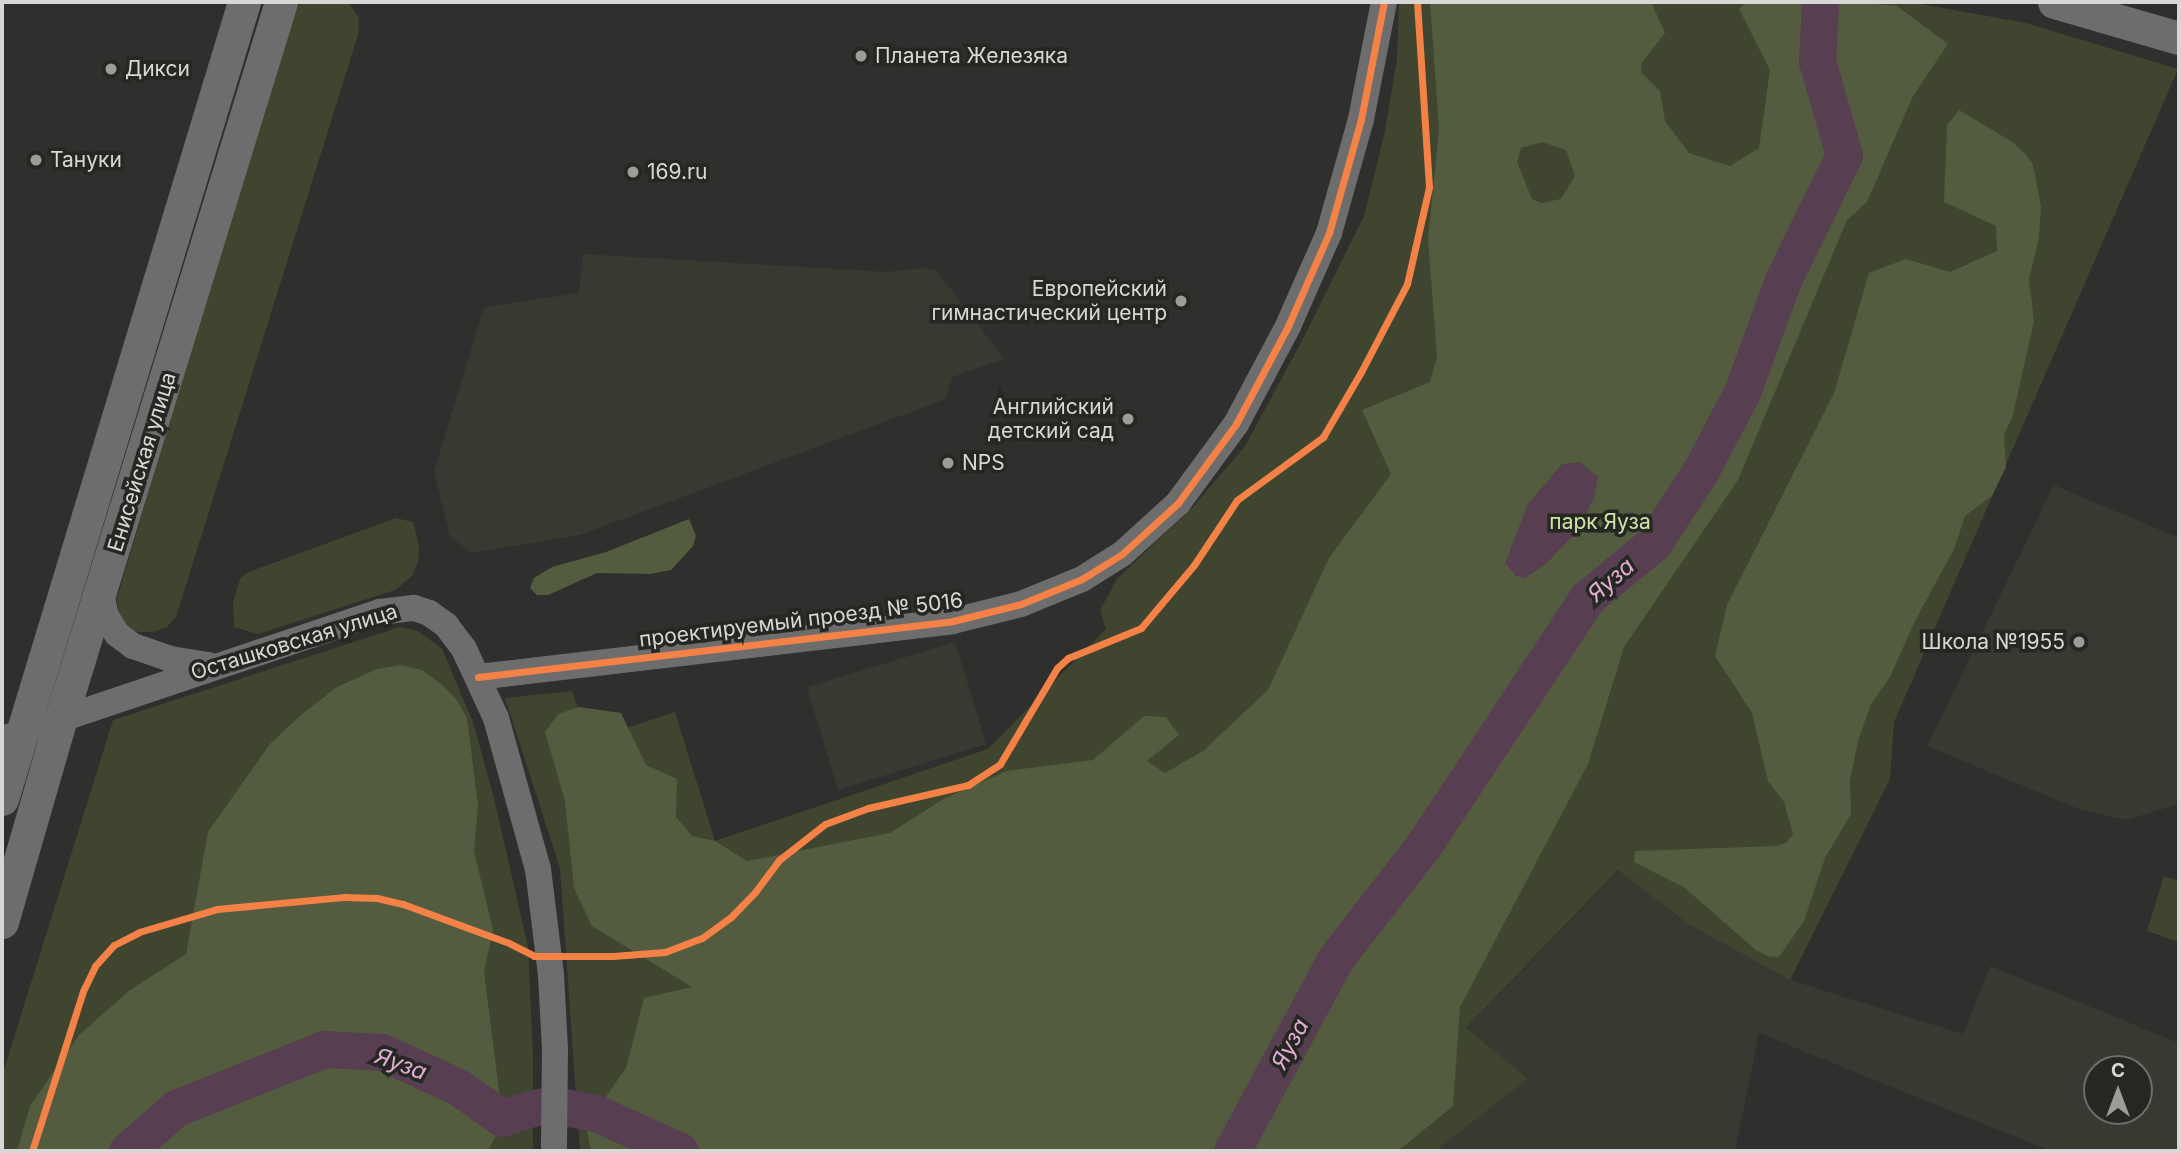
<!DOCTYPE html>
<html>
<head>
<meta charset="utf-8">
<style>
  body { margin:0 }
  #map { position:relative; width:2181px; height:1153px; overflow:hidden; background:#2f302d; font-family:Inter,sans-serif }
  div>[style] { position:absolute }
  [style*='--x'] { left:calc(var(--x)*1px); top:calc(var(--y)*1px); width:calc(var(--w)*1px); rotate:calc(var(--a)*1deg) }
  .built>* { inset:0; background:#373a30; transform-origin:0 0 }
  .green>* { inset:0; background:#3f452e }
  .forest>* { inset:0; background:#545c3f }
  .water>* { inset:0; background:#573e50 }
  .river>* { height:37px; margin:-18.5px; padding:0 18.5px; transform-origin:18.5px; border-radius:18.5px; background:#573e50 }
  .minor>* { height:26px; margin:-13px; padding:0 13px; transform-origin:13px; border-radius:13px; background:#6d6d6d }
  .major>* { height:33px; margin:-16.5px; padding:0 16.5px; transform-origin:16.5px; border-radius:16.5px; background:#6e6d6d }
  .cycleway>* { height:7px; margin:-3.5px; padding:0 3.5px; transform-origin:3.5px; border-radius:3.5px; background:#f48246 }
  .dots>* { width:19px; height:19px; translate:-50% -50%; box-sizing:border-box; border:4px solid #252722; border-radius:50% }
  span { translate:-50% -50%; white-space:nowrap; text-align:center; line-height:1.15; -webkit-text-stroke:7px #252722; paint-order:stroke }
  .poi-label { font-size:21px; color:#d7d8d5 }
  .left { translate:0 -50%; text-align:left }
  .right { translate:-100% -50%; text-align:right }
  .street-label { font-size:21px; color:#d7d8d5 }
  .park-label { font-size:21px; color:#d2e2a7 }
  .water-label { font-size:23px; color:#e1acd3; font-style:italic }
  .frame { position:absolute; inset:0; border:4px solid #d7d8d5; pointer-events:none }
  .north { position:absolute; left:2083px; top:1055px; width:70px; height:70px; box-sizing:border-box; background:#252722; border:2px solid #6c6e6a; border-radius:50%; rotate:0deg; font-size:19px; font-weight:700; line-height:28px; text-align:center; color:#d7d8d5 }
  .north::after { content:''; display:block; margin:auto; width:24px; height:32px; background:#9c9d9a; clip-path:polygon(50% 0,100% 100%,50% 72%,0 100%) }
</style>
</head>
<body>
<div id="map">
  <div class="built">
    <div style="clip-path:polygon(583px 254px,887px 272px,922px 268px,937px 271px,1004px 359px,952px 377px,946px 399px,580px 535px,471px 553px,450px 536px,434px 472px,484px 307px,579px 293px)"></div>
    <div style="clip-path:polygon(2054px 485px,2179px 538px,2179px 804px,2126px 820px,2081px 810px,1927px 746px)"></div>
    <div style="left:955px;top:642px;width:107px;height:155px;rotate:73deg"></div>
    <div style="clip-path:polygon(evenodd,1619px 870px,1688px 924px,1790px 980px,1963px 1034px,1990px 966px,2179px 1043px,2179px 1151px,2051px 1151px,1759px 1033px,1735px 1151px,1435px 1151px,1528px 1079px,1466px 1029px,1619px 870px,2097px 1069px,2139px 1069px,2139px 1111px,2097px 1111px,2097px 1069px)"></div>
  </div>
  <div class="green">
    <div style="clip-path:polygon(303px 2px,348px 2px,359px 18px,358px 35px,176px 617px,167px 627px,153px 632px,139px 632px,127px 628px,119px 614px,117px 598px,286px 32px,297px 7px)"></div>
    <div style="clip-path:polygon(1399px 2px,1909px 2px,2026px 23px,2178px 69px,1894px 722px,1890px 779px,1790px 980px,1688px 924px,1618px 870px,1466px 1028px,1528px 1079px,1435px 1151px,580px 1151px,560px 868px,505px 698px,572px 691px,590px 740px,675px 712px,715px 841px,988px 749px,1106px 629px,1100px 610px,1117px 579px,1193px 507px,1245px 446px,1306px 333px,1364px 216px,1385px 131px,1397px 59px)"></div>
    <div style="clip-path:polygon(396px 518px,413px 522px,419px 546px,418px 562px,412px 576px,395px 590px,258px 634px,234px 627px,233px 603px,240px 579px,246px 573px)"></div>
    <div style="clip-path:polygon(400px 627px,418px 631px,442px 649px,473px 722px,494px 798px,528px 947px,533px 1055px,533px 1151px,2px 1151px,2px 1076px,113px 720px)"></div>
    <div style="clip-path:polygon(2164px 876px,2179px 881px,2179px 942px,2147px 931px)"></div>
  </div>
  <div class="forest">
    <div style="clip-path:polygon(evenodd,1430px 2px,1651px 2px,1665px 33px,1641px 64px,1641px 72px,1660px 91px,1665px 121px,1689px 153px,1730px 166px,1759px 148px,1770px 70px,1739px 9px,1747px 2px,1855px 2px,1897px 6px,1948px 44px,1913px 96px,1867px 202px,1847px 220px,1738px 480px,1624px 647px,1588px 764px,1460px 1007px,1453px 1106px,1398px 1151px,591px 1151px,586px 1125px,626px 1068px,644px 998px,692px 987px,592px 926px,574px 888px,565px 801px,545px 732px,558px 714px,579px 707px,621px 713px,646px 765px,677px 779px,676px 817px,692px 836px,715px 841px,747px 861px,890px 833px,945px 798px,1007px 771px,1093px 760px,1144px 716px,1166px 717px,1179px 735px,1147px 761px,1165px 773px,1203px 751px,1268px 690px,1329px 558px,1391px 474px,1362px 410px,1430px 382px,1437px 357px,1428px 239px,1439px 129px,1430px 2px,1542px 142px,1566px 150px,1575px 176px,1561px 199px,1541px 203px,1532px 199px,1517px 162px,1521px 148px,1542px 142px)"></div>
    <div style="clip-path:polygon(1959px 110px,2014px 143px,2027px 156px,2033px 165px,2041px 206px,2039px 238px,2029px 279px,2034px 321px,2013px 415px,2004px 435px,2006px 467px,1992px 496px,1965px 516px,1954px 549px,1914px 623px,1890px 677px,1871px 704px,1858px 741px,1850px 781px,1851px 814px,1825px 858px,1804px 921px,1779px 957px,1768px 956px,1757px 951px,1685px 888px,1634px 862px,1635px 851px,1776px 846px,1786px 843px,1793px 834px,1784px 802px,1768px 781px,1752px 713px,1715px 656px,1727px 605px,1834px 393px,1869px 273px,1906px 259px,1950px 272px,1997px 251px,1996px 226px,1944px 202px,1947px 125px)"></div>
    <div style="clip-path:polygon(689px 519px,696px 536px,693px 546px,671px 570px,650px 574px,597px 573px,548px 595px,537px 595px,530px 588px,534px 578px,552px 567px,606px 552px)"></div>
    <div style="clip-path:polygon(400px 665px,422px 670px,440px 683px,456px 699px,467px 718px,478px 806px,474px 851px,493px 930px,484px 972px,503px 1122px,488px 1151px,17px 1151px,30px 1106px,79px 1035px,130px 990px,186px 954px,208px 832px,270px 744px,301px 715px,337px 687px,377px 669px)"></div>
  </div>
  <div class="water">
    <div style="clip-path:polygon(1801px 2px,1835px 2px,1830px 18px,1817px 32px)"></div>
    <div style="clip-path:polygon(1580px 462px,1598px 477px,1594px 498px,1575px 533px,1547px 563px,1525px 578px,1516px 576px,1505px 563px,1528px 504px,1562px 464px)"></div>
  </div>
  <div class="river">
    <div style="--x:127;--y:1151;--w:65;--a:-41.3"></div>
    <div style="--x:176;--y:1108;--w:159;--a:-21.7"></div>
    <div style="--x:324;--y:1049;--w:58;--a:3"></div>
    <div style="--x:382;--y:1052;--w:84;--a:24.7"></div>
    <div style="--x:458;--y:1087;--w:54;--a:35.2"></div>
    <div style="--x:502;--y:1118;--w:32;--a:-18"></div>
    <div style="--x:532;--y:1108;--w:20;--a:-9"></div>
    <div style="--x:552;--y:1105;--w:45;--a:10.3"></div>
    <div style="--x:596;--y:1113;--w:92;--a:24.3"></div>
    <div style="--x:1232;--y:1151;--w:219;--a:-61.7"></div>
    <div style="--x:1336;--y:958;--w:142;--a:-52.2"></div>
    <div style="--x:1423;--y:846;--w:297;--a:-56.5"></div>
    <div style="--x:1587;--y:598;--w:85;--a:-39.3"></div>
    <div style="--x:1653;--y:544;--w:86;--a:-56.9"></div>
    <div style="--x:1700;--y:472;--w:90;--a:-62.3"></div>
    <div style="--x:1742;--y:392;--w:119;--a:-69.9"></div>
    <div style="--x:1783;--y:280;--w:139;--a:-64"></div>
    <div style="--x:1844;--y:155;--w:98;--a:-106"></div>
    <div style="--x:1817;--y:61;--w:59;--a:-87.1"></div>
  </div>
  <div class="minor">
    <div style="--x:101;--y:593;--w:24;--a:78"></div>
    <div style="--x:106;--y:616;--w:21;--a:59"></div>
    <div style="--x:117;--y:634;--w:20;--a:37"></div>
    <div style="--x:133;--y:646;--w:39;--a:19"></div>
    <div style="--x:170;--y:659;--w:39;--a:9"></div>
    <div style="--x:478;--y:677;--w:478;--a:-6.7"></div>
    <div style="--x:953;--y:621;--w:70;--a:-14"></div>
    <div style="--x:1021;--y:604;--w:66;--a:-22.3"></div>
    <div style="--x:1082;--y:579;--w:47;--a:-32"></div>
    <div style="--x:1122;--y:554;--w:76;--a:-42.3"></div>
    <div style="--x:1178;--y:503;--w:98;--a:-53.7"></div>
    <div style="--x:1236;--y:424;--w:111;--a:-62"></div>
    <div style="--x:1288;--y:326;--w:102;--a:-66.2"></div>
    <div style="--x:1329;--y:233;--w:118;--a:-74.3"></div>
    <div style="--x:1361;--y:119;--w:119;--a:-78.9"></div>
    <div style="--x:2;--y:739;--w:399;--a:-18.6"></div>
    <div style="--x:380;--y:612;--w:34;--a:-7"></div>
    <div style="--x:414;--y:608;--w:16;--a:18"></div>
    <div style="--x:429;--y:613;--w:21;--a:35"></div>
    <div style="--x:446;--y:625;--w:30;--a:53"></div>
    <div style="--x:464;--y:649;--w:76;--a:65.1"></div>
    <div style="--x:496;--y:718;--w:157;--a:74.5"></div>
    <div style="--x:538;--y:869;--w:107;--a:83"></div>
    <div style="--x:551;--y:975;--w:74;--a:86.9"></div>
    <div style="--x:555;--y:1049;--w:102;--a:90.6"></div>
  </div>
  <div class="major">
    <div style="--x:2054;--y:2;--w:130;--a:16.1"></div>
    <div style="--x:2;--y:799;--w:833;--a:-73.11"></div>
    <div style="--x:2;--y:922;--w:212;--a:-73.9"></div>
    <div style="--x:61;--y:718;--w:749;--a:-72.92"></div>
  </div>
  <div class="cycleway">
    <div style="--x:478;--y:677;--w:478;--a:-6.7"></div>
    <div style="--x:953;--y:621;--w:70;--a:-14"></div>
    <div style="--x:1021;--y:604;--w:66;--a:-22.3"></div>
    <div style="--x:1082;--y:579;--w:47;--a:-32"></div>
    <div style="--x:1122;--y:554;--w:76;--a:-42.3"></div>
    <div style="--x:1178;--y:503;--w:98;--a:-53.7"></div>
    <div style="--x:1236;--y:424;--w:111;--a:-62"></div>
    <div style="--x:1288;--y:326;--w:102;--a:-66.2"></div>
    <div style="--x:1329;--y:233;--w:118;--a:-74.3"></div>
    <div style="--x:1361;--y:119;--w:119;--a:-78.9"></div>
    <div style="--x:32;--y:1151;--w:168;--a:-72.3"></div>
    <div style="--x:83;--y:991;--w:28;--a:-64"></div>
    <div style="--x:95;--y:966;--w:28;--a:-48"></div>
    <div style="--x:114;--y:945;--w:28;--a:-27"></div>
    <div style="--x:139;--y:932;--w:81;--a:-16.4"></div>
    <div style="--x:217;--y:909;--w:129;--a:-5.4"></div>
    <div style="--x:345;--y:897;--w:32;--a:2"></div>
    <div style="--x:377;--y:898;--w:27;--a:13"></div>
    <div style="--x:403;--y:904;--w:113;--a:20.2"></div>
    <div style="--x:509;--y:943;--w:28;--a:27"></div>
    <div style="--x:534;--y:956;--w:79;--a:0"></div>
    <div style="--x:613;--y:956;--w:52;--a:-4.4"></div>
    <div style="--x:665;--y:952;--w:40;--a:-21"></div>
    <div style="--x:702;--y:938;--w:36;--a:-36"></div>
    <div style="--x:731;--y:917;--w:35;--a:-46"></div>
    <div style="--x:755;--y:892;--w:40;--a:-53"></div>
    <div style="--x:779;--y:860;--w:58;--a:-38"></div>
    <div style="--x:825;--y:824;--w:46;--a:-20.4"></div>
    <div style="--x:868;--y:808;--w:103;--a:-13"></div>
    <div style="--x:968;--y:785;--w:38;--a:-33"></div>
    <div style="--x:1000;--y:764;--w:112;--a:-59.3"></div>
    <div style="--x:1057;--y:668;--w:15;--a:-42"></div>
    <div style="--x:1068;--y:658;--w:79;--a:-22.3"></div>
    <div style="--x:1141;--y:628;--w:82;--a:-49.9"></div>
    <div style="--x:1194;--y:565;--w:78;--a:-56.5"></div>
    <div style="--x:1237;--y:500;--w:107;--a:-36.2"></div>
    <div style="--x:1323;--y:437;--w:75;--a:-59.7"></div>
    <div style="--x:1361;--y:372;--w:99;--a:-62.4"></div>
    <div style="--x:1407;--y:284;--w:99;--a:-77.2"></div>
    <div style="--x:1429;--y:187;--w:185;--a:-93.7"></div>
  </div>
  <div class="dots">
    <div style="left:861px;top:56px;background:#9c9d9a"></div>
    <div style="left:111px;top:69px;background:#9c9d9a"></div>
    <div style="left:36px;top:160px;background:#9c9d9a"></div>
    <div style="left:633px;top:172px;background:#9c9d9a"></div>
    <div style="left:1181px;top:301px;background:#9c9d9a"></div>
    <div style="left:1128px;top:419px;background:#9c9d9a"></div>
    <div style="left:948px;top:463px;background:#9c9d9a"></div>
    <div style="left:2079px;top:642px;background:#9c9d9a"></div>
  </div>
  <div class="poi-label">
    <span class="left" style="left:875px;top:56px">Планета Железяка</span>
    <span class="left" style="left:125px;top:69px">Дикси</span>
    <span class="left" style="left:50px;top:160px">Тануки</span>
    <span class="left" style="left:647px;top:172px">169.ru</span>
    <span class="right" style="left:1167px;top:301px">Европейский<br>гимнастический центр</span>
    <span class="right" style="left:1114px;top:419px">Английский<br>детский сад</span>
    <span class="left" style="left:962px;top:463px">NPS</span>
    <span class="right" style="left:2065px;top:642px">Школа №1955</span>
  </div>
  <div class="street-label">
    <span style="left:142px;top:462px;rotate:-73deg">Енисейская улица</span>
    <span style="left:801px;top:620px;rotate:-7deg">проектируемый проезд № 5016</span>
    <span style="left:294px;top:642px;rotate:-17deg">Осташковская улица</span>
  </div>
  <div class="park-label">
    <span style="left:1600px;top:522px">парк Яуза</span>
  </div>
  <div class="water-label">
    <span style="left:1611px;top:580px;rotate:-41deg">Яуза</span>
    <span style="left:1290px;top:1044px;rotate:-62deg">Яуза</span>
    <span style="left:401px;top:1064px;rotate:20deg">Яуза</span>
  </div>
  <div class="frame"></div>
  <div class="north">С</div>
</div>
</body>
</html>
